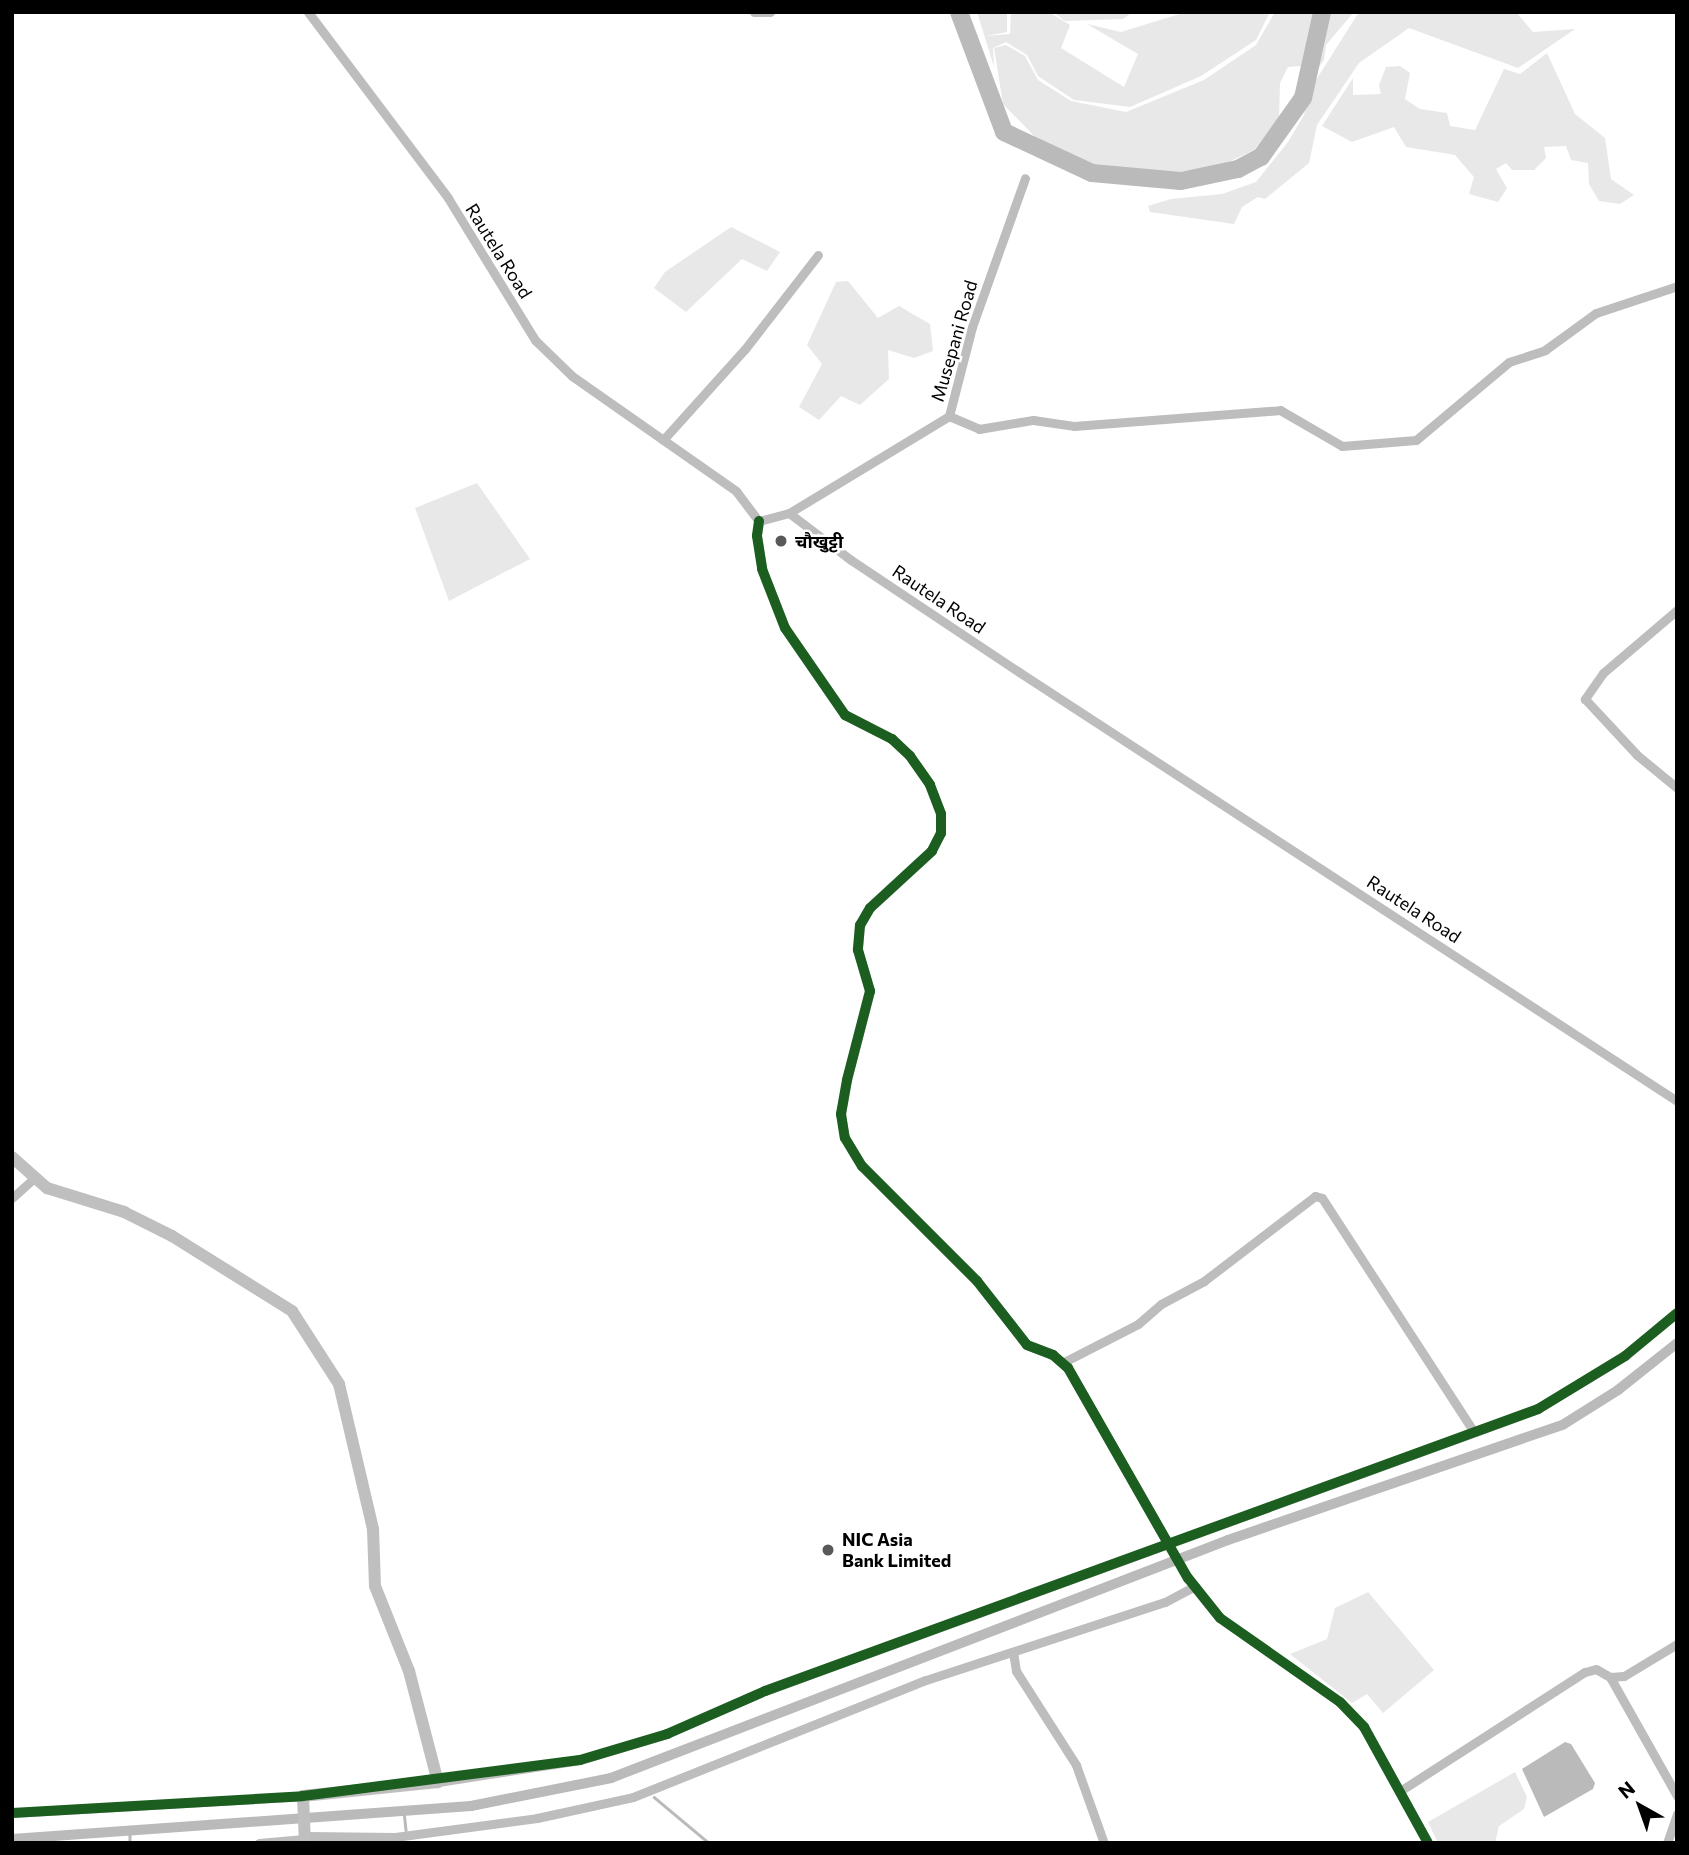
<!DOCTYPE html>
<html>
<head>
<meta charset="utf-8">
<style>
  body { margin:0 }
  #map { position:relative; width:1689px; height:1855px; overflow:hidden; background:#fff; font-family:Commissioner,"Noto Sans Devanagari",sans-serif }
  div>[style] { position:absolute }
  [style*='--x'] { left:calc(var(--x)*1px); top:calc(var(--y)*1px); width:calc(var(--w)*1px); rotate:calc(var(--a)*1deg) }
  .green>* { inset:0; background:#e8e8e8 }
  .water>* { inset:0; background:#bababa }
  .stream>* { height:2.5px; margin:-1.25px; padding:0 1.25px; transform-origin:1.25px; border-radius:1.25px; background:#bababa }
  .canal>* { height:10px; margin:-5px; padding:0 5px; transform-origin:5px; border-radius:5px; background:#bababa }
  .river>* { height:18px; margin:-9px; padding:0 9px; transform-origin:9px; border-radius:9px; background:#bababa }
  .street>* { height:9px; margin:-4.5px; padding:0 4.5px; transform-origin:4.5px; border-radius:4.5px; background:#bdbdbd }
  .secondary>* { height:12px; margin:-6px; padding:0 6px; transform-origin:6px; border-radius:6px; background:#bfbfbf }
  .cycleway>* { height:10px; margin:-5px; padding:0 5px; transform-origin:5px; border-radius:5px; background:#1b5e20 }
  .dots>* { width:19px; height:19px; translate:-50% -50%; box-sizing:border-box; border:4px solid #fff; border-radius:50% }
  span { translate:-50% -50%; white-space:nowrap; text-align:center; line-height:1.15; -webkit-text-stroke:5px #fff; paint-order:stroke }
  .street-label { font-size:18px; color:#000 }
  .poi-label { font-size:18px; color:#000; font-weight:700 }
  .left { translate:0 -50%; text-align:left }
  .frame { position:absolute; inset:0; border:14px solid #000; pointer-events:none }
  .north { position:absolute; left:1605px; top:1771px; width:70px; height:70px; -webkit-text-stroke:5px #fff; paint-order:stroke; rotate:320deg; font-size:19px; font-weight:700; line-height:28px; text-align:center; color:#000 }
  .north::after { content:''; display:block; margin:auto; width:24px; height:32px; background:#000; clip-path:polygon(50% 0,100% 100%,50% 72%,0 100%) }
</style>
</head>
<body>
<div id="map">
  <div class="green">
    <div style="clip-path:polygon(977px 12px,1007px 12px,1007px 32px,986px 36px,1010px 34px,1011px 12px,1049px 12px,1070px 25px,1061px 48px,1124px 87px,1138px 54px,1087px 24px,1121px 32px,1186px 12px,1270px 12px,1256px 40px,1201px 76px,1130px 107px,1074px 100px,1038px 76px,1027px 55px,1006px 42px,993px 48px,994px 67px)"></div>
    <div style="clip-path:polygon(1053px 12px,1133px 12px,1123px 19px,1065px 21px)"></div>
    <div style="clip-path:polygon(1275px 12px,1313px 12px,1301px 66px,1288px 67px,1280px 83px,1279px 118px,1254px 150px,1222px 165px,1179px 172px,1088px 165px,1040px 142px,1003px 104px,994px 48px,1006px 45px,1025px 56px,1038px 80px,1071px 101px,1126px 112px,1204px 80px,1256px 45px)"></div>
    <div style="clip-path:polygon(1331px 12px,1354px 12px,1326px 45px,1324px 60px,1312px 77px)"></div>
    <div style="clip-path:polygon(1359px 12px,1516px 12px,1533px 32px,1575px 29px,1518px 68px,1409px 28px,1359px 63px,1317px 125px,1309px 163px,1265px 199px,1258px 197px,1242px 207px,1234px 224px,1150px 212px,1148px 206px,1171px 199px,1222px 194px,1256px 182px,1288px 142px,1304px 115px,1309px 91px)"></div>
    <div style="clip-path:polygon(1547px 53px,1575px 114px,1605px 138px,1611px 179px,1634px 195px,1620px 204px,1599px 201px,1589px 184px,1588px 163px,1571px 160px,1566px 146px,1544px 147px,1546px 158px,1534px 170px,1512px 170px,1506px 163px,1496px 169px,1507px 188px,1498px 202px,1469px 194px,1474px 177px,1455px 155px,1406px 147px,1394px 127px,1352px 142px,1322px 126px,1353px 78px,1353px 95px,1381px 94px,1379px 85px,1386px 67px,1400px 66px,1410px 73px,1405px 99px,1420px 109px,1447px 113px,1450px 126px,1475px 130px,1504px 69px,1520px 74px)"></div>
    <div style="clip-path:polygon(731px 227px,780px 252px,767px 271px,742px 259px,686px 312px,654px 288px,665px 272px)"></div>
    <div style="clip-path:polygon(848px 281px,878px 318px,899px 306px,930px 324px,933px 351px,914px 358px,888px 350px,889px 379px,860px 405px,841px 396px,819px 420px,799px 407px,822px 364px,807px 345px,836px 282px)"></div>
    <div style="clip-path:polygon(477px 483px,530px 559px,449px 601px,415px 508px)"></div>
    <div style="clip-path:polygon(1368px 1592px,1434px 1670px,1383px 1713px,1367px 1694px,1352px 1703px,1290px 1654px,1327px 1639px,1335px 1608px)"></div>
    <div style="clip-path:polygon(1515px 1772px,1527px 1797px,1524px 1809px,1499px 1826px,1495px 1843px,1438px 1843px,1428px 1822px)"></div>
  </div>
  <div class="water">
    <div style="clip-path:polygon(1565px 1742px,1571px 1744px,1595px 1783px,1593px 1789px,1544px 1817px,1522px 1769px)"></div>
  </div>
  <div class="stream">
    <div style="--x:654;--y:1797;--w:72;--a:39.9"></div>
    <div style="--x:404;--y:1811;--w:19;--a:84"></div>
    <div style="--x:130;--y:1830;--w:13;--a:90"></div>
  </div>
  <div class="canal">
    <div style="--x:12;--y:1839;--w:460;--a:-4.1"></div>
    <div style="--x:471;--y:1806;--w:143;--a:-11.3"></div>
    <div style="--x:611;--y:1778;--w:661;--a:-21.09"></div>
    <div style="--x:1228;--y:1540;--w:355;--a:-19"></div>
    <div style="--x:1564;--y:1424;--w:64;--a:-32.2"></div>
    <div style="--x:1618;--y:1390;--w:75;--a:-38.5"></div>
  </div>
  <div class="river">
    <div style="--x:959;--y:12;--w:128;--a:69.4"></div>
    <div style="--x:1004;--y:132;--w:97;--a:25"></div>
    <div style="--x:1092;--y:173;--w:89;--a:5.1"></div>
    <div style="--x:1181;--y:181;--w:58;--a:-11.9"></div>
    <div style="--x:1238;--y:169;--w:26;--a:-28"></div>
    <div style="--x:1261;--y:157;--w:72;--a:-54.6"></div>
    <div style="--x:1303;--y:98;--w:88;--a:-77.5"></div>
  </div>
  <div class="street">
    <div style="--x:308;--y:12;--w:233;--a:53"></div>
    <div style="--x:448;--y:198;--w:167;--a:58.5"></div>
    <div style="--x:535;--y:340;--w:52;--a:44.2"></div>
    <div style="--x:572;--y:376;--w:200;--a:35"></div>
    <div style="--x:736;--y:491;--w:38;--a:53"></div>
    <div style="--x:754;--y:12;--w:16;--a:0"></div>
    <div style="--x:949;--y:416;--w:33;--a:23"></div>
    <div style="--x:979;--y:429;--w:55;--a:-9.5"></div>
    <div style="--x:1033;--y:420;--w:41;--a:8.3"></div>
    <div style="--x:1074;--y:426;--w:207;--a:-4.4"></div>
    <div style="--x:1280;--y:410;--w:72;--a:30.1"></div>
    <div style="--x:1342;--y:446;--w:74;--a:-4.6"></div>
    <div style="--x:1416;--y:440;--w:121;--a:-40"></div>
    <div style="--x:1509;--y:362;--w:38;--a:-18"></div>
    <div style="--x:1545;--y:350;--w:63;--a:-36"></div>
    <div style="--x:1596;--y:313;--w:85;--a:-18.4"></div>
    <div style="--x:663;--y:440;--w:122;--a:-48"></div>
    <div style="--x:745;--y:349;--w:119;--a:-52.2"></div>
    <div style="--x:789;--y:513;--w:78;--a:37.2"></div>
    <div style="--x:851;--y:560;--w:202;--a:33.7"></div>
    <div style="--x:1019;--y:672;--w:785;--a:33.1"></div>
    <div style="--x:759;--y:521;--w:15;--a:98"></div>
    <div style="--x:757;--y:536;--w:33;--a:81"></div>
    <div style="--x:762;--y:569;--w:63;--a:68.7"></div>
    <div style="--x:785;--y:628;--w:106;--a:55.4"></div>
    <div style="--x:845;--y:715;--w:53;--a:27.1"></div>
    <div style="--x:892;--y:739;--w:25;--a:43"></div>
    <div style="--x:910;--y:756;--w:35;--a:55"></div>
    <div style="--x:930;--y:785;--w:31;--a:69"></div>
    <div style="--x:941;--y:814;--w:19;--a:90"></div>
    <div style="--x:941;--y:833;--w:20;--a:117"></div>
    <div style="--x:932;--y:851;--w:84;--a:137.4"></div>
    <div style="--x:870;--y:908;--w:20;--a:120"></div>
    <div style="--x:860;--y:925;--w:25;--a:95"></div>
    <div style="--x:858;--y:950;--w:43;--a:73.7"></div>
    <div style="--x:870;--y:991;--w:92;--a:104.5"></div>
    <div style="--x:847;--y:1080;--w:35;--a:100"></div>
    <div style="--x:841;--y:1114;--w:24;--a:81"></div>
    <div style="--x:845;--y:1138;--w:33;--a:59"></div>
    <div style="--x:862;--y:1166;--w:163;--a:45"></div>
    <div style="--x:977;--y:1281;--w:81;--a:52"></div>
    <div style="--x:1027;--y:1345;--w:28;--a:21"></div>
    <div style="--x:1053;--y:1355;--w:20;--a:41"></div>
    <div style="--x:1068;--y:1368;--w:242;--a:60.3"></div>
    <div style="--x:1188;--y:1578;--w:51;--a:51.3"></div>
    <div style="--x:1220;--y:1618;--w:146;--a:35"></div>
    <div style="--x:1340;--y:1702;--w:35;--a:46"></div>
    <div style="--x:1364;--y:1727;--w:132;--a:61.1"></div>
    <div style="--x:759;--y:521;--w:31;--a:-15"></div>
    <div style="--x:789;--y:513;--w:187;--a:-31.2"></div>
    <div style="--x:949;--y:416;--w:92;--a:-75.5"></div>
    <div style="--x:972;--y:327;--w:158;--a:-70.4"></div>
    <div style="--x:1677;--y:610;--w:97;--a:139.6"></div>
    <div style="--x:1603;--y:673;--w:32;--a:125"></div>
    <div style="--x:1585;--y:699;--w:76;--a:47.1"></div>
    <div style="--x:1637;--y:755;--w:52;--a:39.5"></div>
    <div style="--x:12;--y:1198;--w:31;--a:-42"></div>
    <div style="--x:1062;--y:1363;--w:85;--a:-27.2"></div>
    <div style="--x:1138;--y:1324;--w:30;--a:-41"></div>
    <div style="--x:1161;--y:1304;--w:49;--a:-28.1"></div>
    <div style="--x:1204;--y:1281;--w:140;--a:-37.4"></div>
    <div style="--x:1315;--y:1196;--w:7;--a:16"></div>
    <div style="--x:1322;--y:1198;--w:279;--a:57"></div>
    <div style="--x:1013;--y:1652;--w:19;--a:81"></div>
    <div style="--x:1016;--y:1671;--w:112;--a:57.4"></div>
    <div style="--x:1076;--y:1765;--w:83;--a:70.3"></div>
    <div style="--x:1610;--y:1677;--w:137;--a:60.6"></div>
    <div style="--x:438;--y:1782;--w:144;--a:-8.8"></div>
    <div style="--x:580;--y:1760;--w:91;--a:-16.6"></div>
    <div style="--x:667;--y:1734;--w:107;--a:-23.7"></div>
    <div style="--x:765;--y:1691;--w:823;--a:-20.04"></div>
    <div style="--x:1538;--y:1409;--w:102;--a:-31.3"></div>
    <div style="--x:1625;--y:1356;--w:67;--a:-39.6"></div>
    <div style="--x:1400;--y:1791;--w:220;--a:-32.8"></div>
    <div style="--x:1585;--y:1672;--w:11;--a:-15"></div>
    <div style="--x:1596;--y:1669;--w:16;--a:30"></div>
    <div style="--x:1610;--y:1677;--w:14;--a:-4"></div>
    <div style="--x:1624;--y:1676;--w:62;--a:-31.1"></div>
    <div style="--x:12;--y:1813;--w:291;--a:-3.3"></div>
    <div style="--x:307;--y:1836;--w:88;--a:0.7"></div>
    <div style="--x:395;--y:1837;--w:143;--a:-7.6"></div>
    <div style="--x:537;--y:1818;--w:98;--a:-12.3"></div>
    <div style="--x:633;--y:1797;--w:315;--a:-21.8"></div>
    <div style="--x:926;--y:1680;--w:251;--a:-18.1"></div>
    <div style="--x:1165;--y:1602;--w:34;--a:-28"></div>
    <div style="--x:259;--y:1843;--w:45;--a:-5.1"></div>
    <div style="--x:1667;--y:1843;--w:31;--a:-71"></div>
  </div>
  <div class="secondary">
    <div style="--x:12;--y:1157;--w:47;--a:41.5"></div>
    <div style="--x:47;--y:1188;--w:81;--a:17.3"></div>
    <div style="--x:124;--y:1212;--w:54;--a:26.6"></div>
    <div style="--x:172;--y:1236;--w:142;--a:32"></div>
    <div style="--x:292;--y:1311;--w:87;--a:57.2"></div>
    <div style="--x:339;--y:1384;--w:149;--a:76.8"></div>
    <div style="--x:373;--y:1529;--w:57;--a:88"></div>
    <div style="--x:375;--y:1586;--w:92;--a:68.2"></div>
    <div style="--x:409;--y:1671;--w:115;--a:75.4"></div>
    <div style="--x:438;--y:1782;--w:136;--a:174.1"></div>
    <div style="--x:303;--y:1796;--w:47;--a:87.6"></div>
  </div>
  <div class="cycleway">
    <div style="--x:759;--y:521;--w:15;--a:98"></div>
    <div style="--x:757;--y:536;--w:33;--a:81"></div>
    <div style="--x:762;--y:569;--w:63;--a:68.7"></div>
    <div style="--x:785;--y:628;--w:106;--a:55.4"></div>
    <div style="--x:845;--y:715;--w:53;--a:27.1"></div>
    <div style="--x:892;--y:739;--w:25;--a:43"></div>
    <div style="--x:910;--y:756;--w:35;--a:55"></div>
    <div style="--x:930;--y:785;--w:31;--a:69"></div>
    <div style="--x:941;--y:814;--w:19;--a:90"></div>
    <div style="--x:941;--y:833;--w:20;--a:117"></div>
    <div style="--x:932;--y:851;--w:84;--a:137.4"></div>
    <div style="--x:870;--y:908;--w:20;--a:120"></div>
    <div style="--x:860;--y:925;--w:25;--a:95"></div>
    <div style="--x:858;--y:950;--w:43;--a:73.7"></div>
    <div style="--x:870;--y:991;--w:92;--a:104.5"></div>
    <div style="--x:847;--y:1080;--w:35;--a:100"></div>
    <div style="--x:841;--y:1114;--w:24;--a:81"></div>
    <div style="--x:845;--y:1138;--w:33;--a:59"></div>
    <div style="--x:862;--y:1166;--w:163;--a:45"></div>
    <div style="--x:977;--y:1281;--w:81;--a:52"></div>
    <div style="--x:1027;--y:1345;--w:28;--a:21"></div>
    <div style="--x:1053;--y:1355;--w:20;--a:41"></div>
    <div style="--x:1068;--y:1368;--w:242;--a:60.3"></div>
    <div style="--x:1188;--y:1578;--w:51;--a:51.3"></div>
    <div style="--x:1220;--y:1618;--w:146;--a:35"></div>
    <div style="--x:1340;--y:1702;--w:35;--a:46"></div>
    <div style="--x:1364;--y:1727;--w:132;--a:61.1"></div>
    <div style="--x:12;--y:1813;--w:291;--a:-3.3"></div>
    <div style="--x:303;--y:1796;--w:279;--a:-7.4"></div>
    <div style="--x:580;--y:1760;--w:91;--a:-16.6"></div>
    <div style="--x:667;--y:1734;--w:107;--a:-23.7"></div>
    <div style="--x:765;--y:1691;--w:823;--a:-20.04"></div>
    <div style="--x:1538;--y:1409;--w:102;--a:-31.3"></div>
    <div style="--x:1625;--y:1356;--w:67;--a:-39.6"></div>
  </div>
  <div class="dots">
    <div style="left:781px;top:541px;background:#595959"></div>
    <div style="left:828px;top:1550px;background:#595959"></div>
  </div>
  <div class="street-label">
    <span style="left:499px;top:251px;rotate:58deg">Rautela Road</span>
    <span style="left:954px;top:341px;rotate:-74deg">Musepani Road</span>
    <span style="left:939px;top:599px;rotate:34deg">Rautela Road</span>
    <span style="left:1414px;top:909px;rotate:33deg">Rautela Road</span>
  </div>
  <div class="poi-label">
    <span class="left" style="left:795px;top:541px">चौखुट्टी</span>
    <span class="left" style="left:842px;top:1550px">NIC Asia<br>Bank Limited</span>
  </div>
  <div class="frame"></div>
  <div class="north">N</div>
</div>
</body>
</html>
